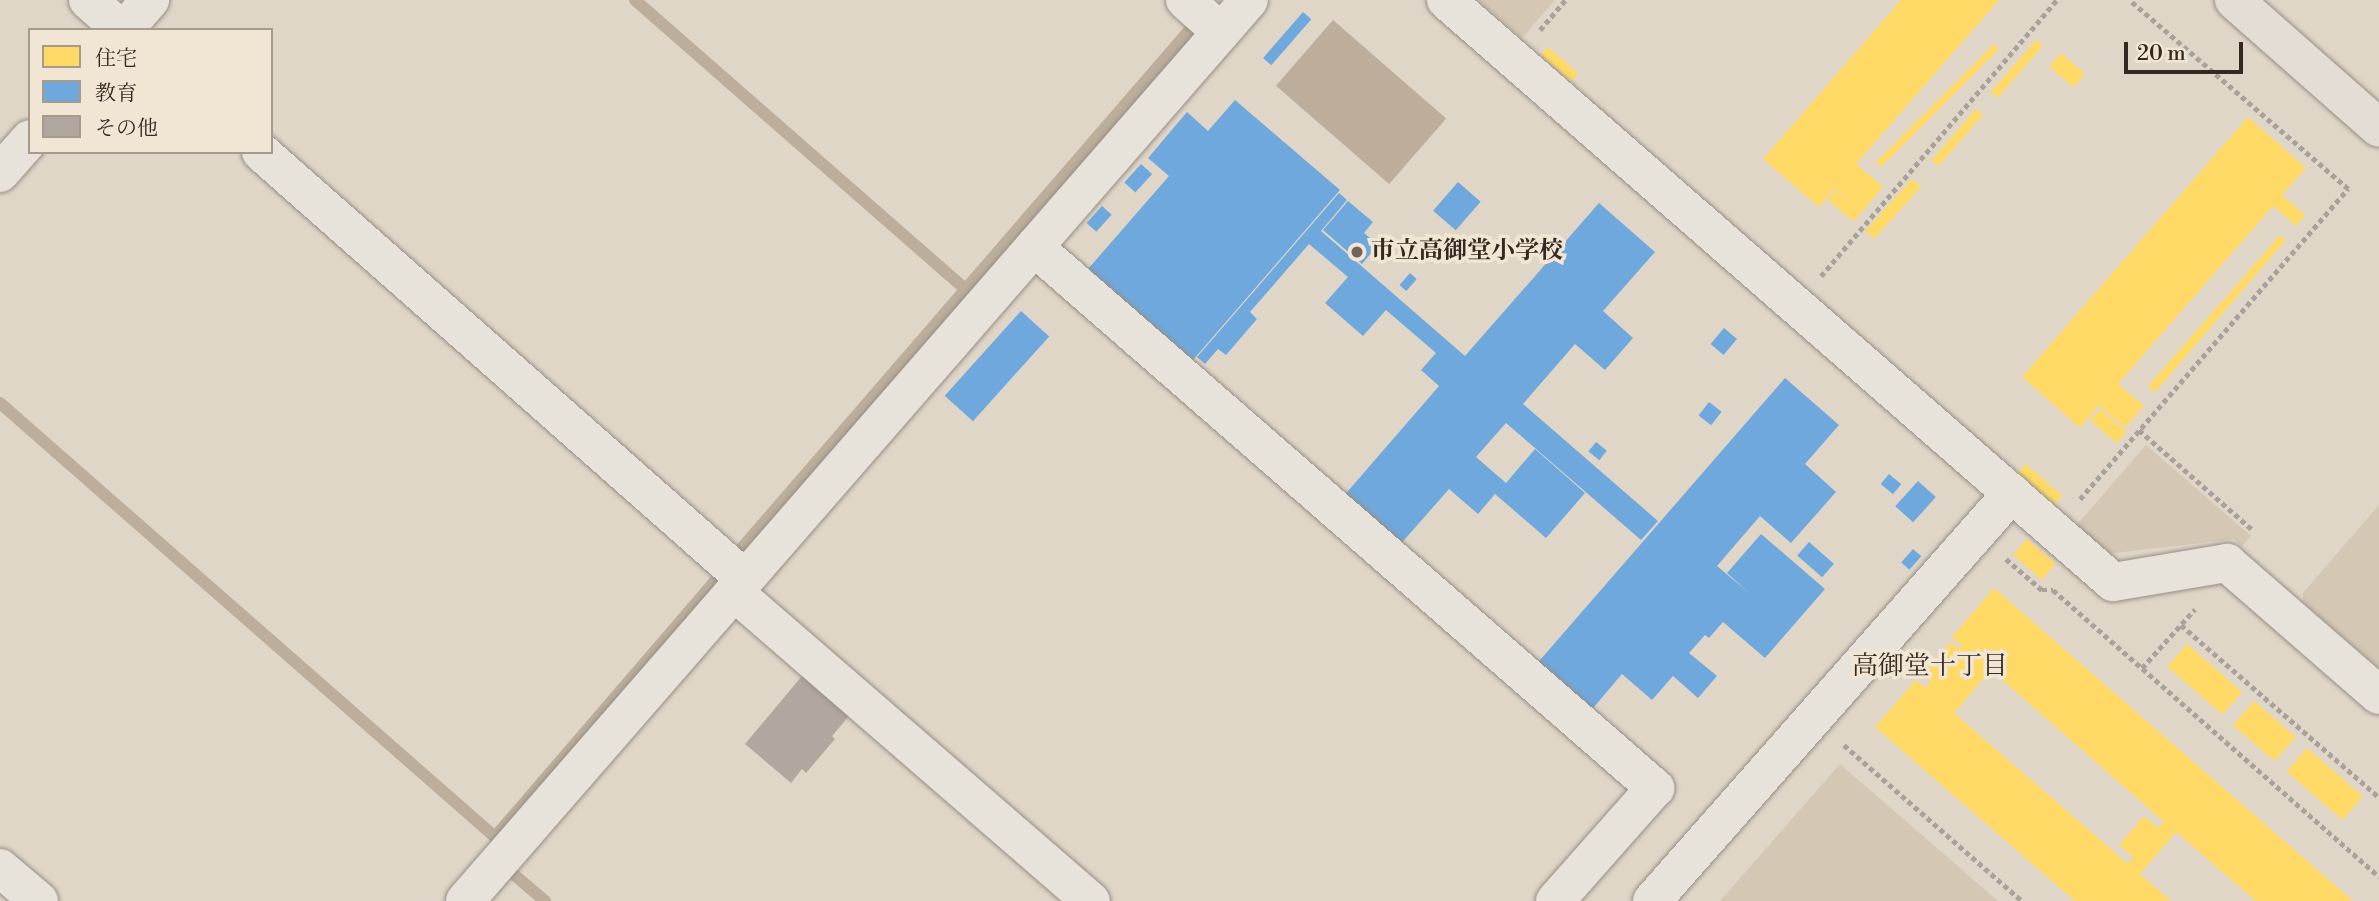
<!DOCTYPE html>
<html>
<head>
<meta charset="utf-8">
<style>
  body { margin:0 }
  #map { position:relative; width:2379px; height:901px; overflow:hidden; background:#e0d6c8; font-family:"Libre Bodoni","Noto Serif JP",serif }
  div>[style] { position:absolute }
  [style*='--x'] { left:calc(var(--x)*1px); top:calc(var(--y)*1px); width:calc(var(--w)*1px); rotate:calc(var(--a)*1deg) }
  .green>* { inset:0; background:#d4c7b3 }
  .water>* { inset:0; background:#bcae9b; transform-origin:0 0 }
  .homes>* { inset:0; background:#ffd966; transform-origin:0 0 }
  .schools>* { inset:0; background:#6fa8dc; transform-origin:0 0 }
  .stream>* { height:12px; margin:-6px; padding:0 6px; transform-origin:6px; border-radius:6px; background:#bcae9b }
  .building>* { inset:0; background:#b0a89f }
  .path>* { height:4.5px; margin-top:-2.25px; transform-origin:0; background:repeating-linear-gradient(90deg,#a8a29c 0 5px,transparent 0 8.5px) }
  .roads { filter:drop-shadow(0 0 2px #968f86) drop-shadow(0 0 2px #968f86) }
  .minor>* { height:38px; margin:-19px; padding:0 19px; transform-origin:19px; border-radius:19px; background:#e7e2da }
  .major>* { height:38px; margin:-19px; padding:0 19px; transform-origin:19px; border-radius:19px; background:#e3ddd4 }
  .dots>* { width:19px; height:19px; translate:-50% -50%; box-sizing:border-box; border:4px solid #f1e6d4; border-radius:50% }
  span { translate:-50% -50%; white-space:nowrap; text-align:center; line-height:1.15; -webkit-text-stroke:7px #f1e6d4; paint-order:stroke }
  .poi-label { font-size:24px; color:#352821; font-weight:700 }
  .left { translate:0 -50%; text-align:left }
  .neighbourhood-label { font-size:26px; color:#352821 }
  .legend { position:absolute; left:28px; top:28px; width:245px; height:126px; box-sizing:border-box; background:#f1e6d4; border:2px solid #a69a8c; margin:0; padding:9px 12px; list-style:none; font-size:21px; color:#352821 }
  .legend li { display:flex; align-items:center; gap:14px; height:35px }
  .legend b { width:35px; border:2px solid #a69a8c }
  .scale { position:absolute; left:2124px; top:42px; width:119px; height:32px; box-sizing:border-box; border:4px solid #352821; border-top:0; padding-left:9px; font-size:21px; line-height:24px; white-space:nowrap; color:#352821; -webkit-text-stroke:5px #f1e6d4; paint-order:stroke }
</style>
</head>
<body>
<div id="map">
  <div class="green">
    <div style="clip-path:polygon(1478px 0,1555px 0,1522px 38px)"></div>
    <div style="clip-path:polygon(2146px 445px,2251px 536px,2242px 546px,2234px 539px,2107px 554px,2075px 527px)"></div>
    <div style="clip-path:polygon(2379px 505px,2379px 668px,2303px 602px,2303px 593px)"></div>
    <div style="clip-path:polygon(1840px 764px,1998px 901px,1720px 901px)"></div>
  </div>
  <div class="water">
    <div style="left:1333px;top:20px;width:150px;height:87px;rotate:41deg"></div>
  </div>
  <div class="homes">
    <div style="clip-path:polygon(1901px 0,1999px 0,1856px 164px,1883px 187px,1862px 212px,1835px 188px,1819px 207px,1763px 159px)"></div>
    <div style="left:2036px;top:40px;width:9px;height:69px;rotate:41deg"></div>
    <div style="left:1994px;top:44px;width:7px;height:167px;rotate:45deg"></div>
    <div style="left:1548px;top:47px;width:40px;height:11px;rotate:41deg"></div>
    <div style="left:2061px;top:53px;width:32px;height:18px;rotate:41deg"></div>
    <div style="left:1976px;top:109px;width:9px;height:68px;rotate:41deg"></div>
    <div style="clip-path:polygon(2248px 117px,2306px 168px,2282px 195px,2305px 215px,2296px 226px,2273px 206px,2118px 384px,2144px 406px,2125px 428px,2099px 405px,2080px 428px,2022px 377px)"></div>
    <div style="left:1912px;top:179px;width:12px;height:70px;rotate:42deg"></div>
    <div style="left:1836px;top:190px;width:34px;height:13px;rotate:40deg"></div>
    <div style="clip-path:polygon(2280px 235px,2286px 240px,2155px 392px,2148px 386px)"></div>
    <div style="left:2100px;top:409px;width:35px;height:15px;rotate:41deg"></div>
    <div style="left:2026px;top:464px;width:48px;height:12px;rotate:41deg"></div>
    <div style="left:2027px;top:539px;width:38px;height:21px;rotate:41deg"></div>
    <div style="clip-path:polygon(evenodd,1994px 588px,2353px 901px,2256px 901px,2176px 832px,2140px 874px,2171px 901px,2075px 901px,1875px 727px,1916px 680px,1925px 688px,1931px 681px,1923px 674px,1951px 642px,1959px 649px,1962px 646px,1952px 637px,1994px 588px,1991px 670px,2164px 822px,2158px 828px,2144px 816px,2119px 845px,2133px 857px,2128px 864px,1954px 713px,1991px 670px)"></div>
    <div style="left:2187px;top:644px;width:73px;height:30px;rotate:41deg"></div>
    <div style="left:2254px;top:701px;width:55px;height:32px;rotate:41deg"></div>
    <div style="left:2307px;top:748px;width:74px;height:31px;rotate:41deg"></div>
  </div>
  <div class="schools">
    <div style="left:1303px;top:12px;width:11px;height:61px;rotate:41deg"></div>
    <div style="clip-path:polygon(1235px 100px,1340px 190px,1193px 360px,1088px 269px,1169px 176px,1148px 158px,1187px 112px,1208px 131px)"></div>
    <div style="left:1141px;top:164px;width:15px;height:25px;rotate:42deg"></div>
    <div style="left:1458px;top:182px;width:30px;height:38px;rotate:41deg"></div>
    <div style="clip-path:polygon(1339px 193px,1347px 200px,1321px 231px,1465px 356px,1599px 203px,1655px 252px,1603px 311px,1633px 338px,1605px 370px,1575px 344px,1523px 404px,1658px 521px,1641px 540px,1506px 423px,1476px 457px,1506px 483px,1535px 449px,1585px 493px,1546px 538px,1495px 494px,1478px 514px,1449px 489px,1398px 547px,1342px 498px,1439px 386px,1421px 370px,1436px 353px,1386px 310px,1363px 336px,1325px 303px,1348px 277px,1309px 244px,1250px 312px,1257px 319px,1226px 355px,1218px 349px,1205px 364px,1197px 357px)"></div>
    <div style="clip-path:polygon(1348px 201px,1373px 222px,1364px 233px,1378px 245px,1362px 264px,1323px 230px)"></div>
    <div style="left:1102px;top:206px;width:13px;height:23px;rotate:42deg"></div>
    <div style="left:1410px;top:273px;width:9px;height:16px;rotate:41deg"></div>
    <div style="left:1021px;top:311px;width:38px;height:114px;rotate:42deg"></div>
    <div style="left:1724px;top:328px;width:17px;height:21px;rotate:40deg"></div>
    <div style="clip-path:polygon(1785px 378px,1839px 425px,1805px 464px,1836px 492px,1791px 543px,1760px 516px,1717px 566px,1749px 593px,1727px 573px,1761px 534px,1825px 589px,1765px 658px,1723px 622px,1709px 638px,1705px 635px,1689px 653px,1717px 676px,1698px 698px,1673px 676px,1652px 700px,1622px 674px,1588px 714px,1534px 667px)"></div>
    <div style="left:1709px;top:402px;width:16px;height:17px;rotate:38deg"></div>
    <div style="left:1596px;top:442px;width:14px;height:12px;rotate:39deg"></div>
    <div style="left:1889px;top:474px;width:16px;height:13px;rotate:40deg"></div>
    <div style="left:1918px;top:481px;width:24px;height:34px;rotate:42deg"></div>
    <div style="left:1809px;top:542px;width:33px;height:18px;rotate:41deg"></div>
    <div style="left:1913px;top:549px;width:11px;height:18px;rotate:41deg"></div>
  </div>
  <div class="stream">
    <div style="--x:635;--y:0;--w:440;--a:41.2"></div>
    <div style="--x:0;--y:403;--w:658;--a:41.24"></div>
    <div style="--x:495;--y:837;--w:338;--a:-49.3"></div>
    <div style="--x:742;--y:548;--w:682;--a:-49.16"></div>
    <div style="--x:511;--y:872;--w:45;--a:40.5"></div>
  </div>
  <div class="building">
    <div style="clip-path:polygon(802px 676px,849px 716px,832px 736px,835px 739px,806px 773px,802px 769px,791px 783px,745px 744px)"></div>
  </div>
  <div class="path">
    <div style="--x:1540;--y:30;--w:39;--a:-50"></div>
    <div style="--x:1821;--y:276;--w:363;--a:-49.5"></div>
    <div style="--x:2139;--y:430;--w:153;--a:41.3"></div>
    <div style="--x:2080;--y:499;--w:410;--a:-49.2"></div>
    <div style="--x:2348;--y:189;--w:289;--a:-139.2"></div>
    <div style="--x:2006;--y:559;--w:48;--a:40.7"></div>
    <div style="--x:2042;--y:590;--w:11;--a:0"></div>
    <div style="--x:2053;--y:590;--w:434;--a:41.3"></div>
    <div style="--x:2181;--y:625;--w:262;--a:41"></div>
    <div style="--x:2142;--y:668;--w:79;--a:-48.1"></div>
    <div style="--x:1844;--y:745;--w:237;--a:41.2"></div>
  </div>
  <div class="roads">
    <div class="minor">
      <div style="--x:88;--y:0;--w:45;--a:41.4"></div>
      <div style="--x:1185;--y:0;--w:48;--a:41.6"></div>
      <div style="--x:1446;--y:0;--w:885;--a:41.11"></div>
      <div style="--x:2113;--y:582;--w:116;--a:-9.5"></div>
      <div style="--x:2227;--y:563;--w:201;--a:41"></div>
      <div style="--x:124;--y:30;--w:40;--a:-49"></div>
      <div style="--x:261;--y:152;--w:645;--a:41.42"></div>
      <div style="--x:0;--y:173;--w:45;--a:-48.6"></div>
      <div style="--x:1034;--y:247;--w:824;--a:41.06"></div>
      <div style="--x:1655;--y:788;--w:151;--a:131.5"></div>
      <div style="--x:734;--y:592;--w:472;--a:40.9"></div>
      <div style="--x:0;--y:868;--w:51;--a:40.2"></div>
      <div style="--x:465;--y:901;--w:1194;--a:-48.97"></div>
      <div style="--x:1652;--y:901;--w:544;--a:-48.58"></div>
    </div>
    <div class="major">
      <div style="--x:2234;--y:0;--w:193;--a:41.4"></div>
    </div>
  </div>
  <div class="dots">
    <div style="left:1357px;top:252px;background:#71655b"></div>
  </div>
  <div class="poi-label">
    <span class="left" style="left:1371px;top:252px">市立高御堂小学校</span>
  </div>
  <div class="neighbourhood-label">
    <span style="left:1930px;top:667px">高御堂十丁目</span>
  </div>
  <ul class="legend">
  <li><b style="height:19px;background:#ffd966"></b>住宅</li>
  <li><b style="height:19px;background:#6fa8dc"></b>教育</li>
  <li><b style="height:19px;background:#b0a89f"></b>その他</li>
  </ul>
  <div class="scale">20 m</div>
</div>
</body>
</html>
